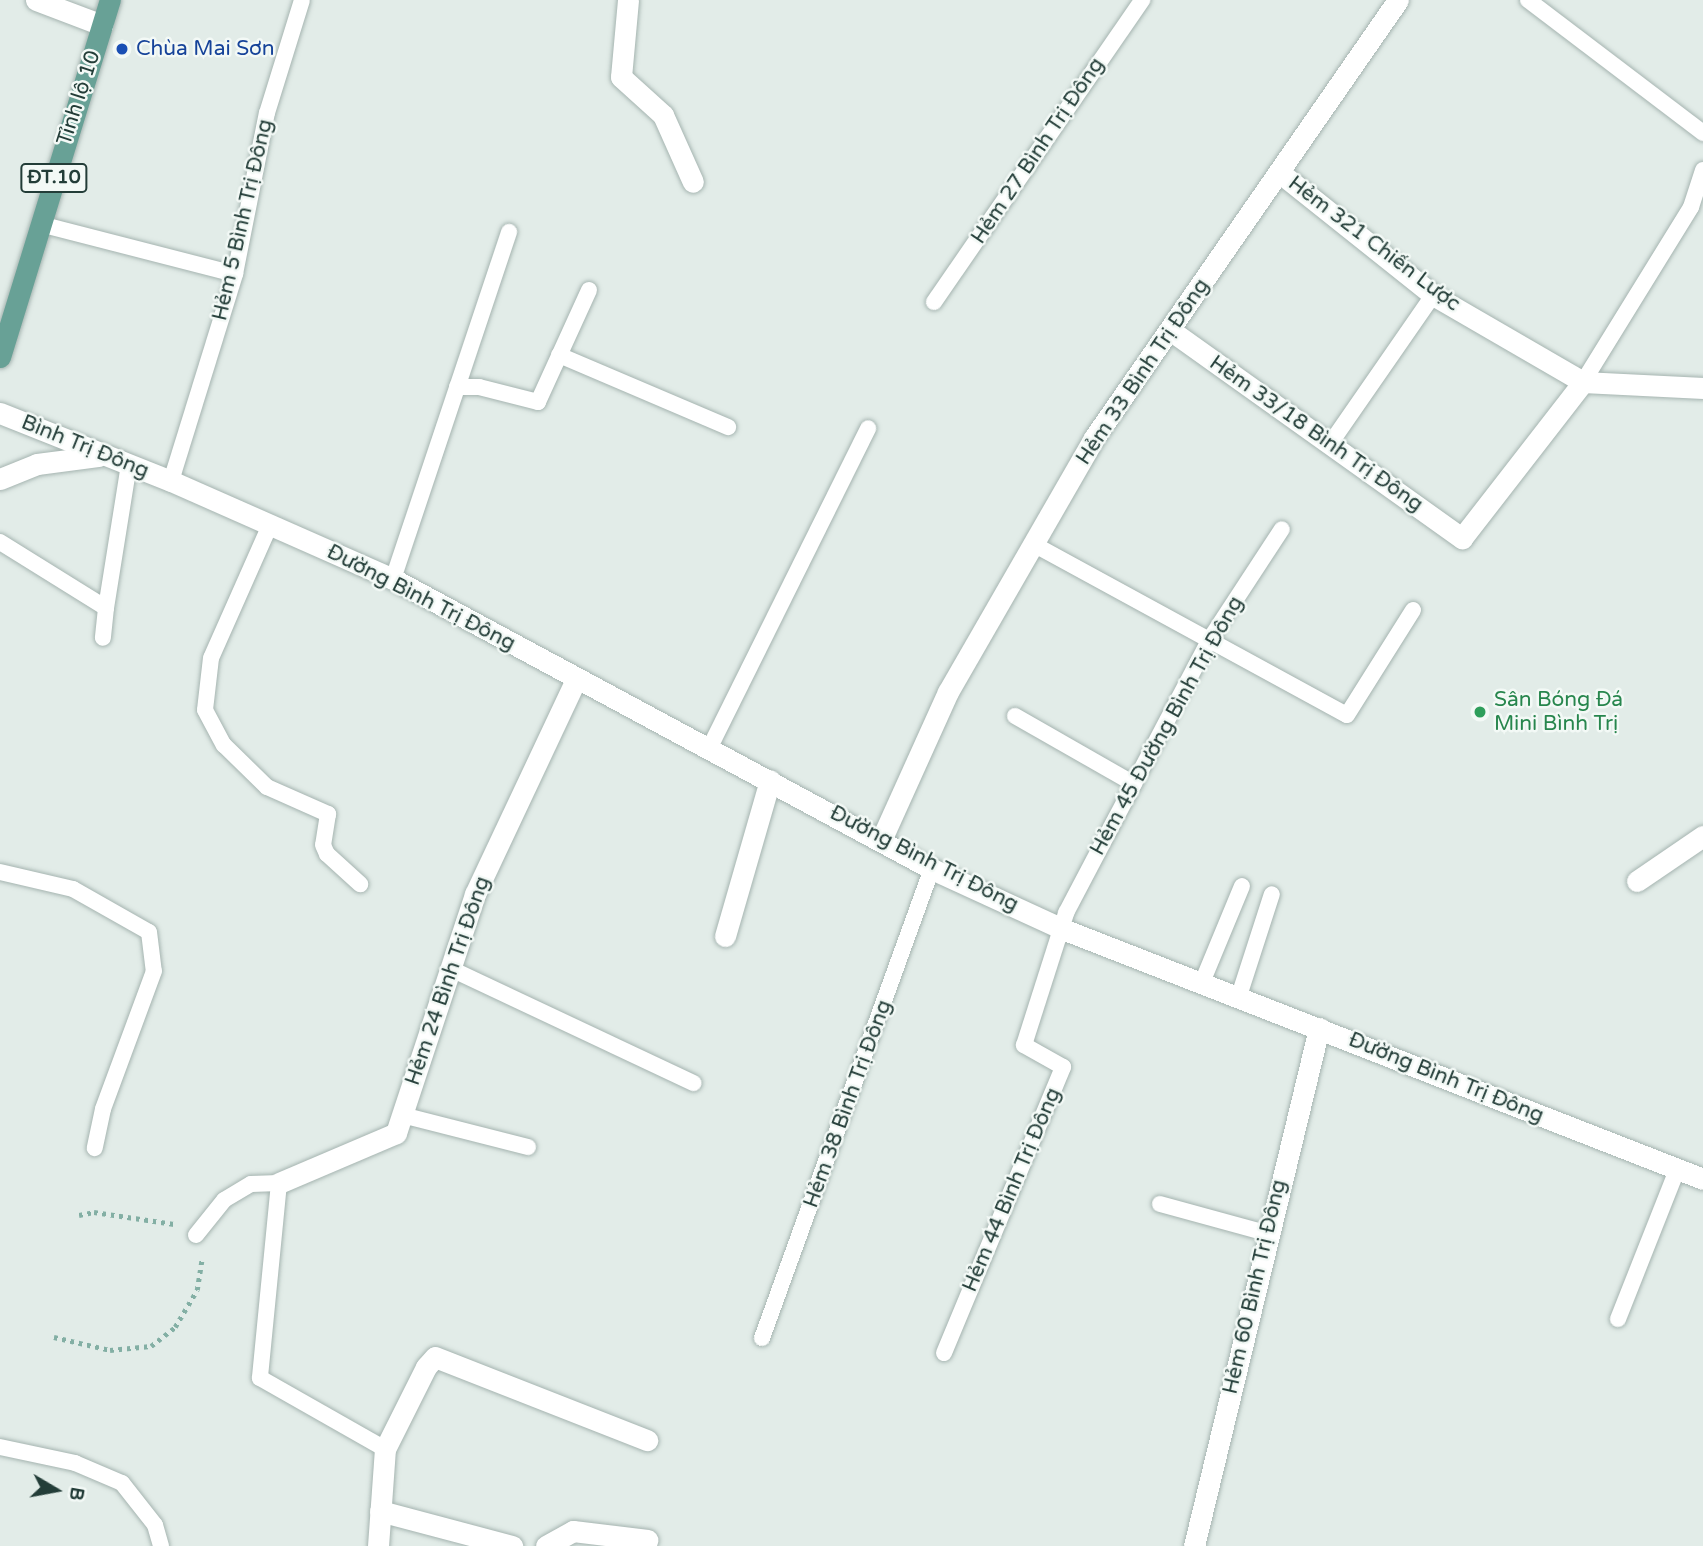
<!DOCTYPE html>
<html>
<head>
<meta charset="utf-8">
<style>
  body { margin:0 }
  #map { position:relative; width:1703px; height:1546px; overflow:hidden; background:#e2ece8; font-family:"Varela Round",sans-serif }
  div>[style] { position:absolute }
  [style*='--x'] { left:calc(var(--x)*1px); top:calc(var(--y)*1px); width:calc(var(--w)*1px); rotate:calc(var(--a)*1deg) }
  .path>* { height:4.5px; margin-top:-2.25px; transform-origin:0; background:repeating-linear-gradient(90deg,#83afa4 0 3.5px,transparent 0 8.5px) }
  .roads { filter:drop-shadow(0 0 2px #a5b4b0) drop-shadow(0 0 2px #a5b4b0) }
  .lane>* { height:16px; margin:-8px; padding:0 8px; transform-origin:8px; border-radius:8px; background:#fff }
  .street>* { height:21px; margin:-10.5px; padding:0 10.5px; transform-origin:10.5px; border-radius:10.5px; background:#fff }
  .secondary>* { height:21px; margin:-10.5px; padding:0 10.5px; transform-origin:10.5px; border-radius:10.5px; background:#fff }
  .primary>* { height:21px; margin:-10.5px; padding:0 10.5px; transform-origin:10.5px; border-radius:10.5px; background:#68a196 }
  .dots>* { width:19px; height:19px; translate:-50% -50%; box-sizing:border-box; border:4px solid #f3f9f6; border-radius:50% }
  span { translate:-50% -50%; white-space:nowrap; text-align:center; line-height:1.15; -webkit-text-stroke:5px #f3f9f6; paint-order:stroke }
  .shield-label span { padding:2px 5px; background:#f3f9f6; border:2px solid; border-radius:5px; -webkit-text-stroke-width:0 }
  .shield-label { font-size:19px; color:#233d38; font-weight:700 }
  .transit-label { font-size:21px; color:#164399 }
  .left { translate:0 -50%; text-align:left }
  .street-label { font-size:21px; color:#233d38 }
  .leisure-label { font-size:21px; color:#27864d }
  .north { position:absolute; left:21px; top:1455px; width:70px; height:70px; -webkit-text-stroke:5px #f3f9f6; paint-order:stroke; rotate:100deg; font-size:19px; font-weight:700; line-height:28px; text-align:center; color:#233d38 }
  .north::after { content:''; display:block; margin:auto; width:24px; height:32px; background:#233d38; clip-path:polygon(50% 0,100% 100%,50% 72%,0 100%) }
</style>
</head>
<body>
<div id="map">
  <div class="path">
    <div style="--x:79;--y:1215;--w:15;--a:-11"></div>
    <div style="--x:94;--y:1212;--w:81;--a:8.5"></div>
    <div style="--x:54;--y:1337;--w:57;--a:13.1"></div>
    <div style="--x:110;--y:1350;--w:41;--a:-5.6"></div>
    <div style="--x:151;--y:1346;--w:31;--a:-38"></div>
    <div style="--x:175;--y:1327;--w:43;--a:-59.3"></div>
    <div style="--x:197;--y:1290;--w:31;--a:-81"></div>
  </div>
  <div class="roads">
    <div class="lane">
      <div style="--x:1528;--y:0;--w:220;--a:37.2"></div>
      <div style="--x:40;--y:224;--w:201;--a:14.4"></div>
      <div style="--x:934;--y:302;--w:367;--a:-55.4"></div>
      <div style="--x:559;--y:355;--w:184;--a:23.1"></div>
      <div style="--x:1583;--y:382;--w:206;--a:-58.3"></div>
      <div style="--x:1691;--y:207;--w:39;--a:-72"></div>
      <div style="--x:457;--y:387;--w:22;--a:0"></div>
      <div style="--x:479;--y:387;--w:61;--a:14.3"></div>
      <div style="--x:538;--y:402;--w:123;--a:-65.5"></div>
      <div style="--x:1330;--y:444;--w:181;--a:-55.3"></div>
      <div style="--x:171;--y:481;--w:217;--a:-72.8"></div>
      <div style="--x:235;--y:274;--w:164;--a:-78.8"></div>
      <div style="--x:267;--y:113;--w:118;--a:-72.8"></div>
      <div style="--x:270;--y:525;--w:145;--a:113.9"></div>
      <div style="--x:211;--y:658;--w:52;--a:96.6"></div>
      <div style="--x:205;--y:710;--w:40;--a:62"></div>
      <div style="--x:224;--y:745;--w:60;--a:44.3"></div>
      <div style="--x:267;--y:787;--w:67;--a:23.9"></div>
      <div style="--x:328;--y:814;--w:31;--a:99"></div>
      <div style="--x:323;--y:845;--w:10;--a:66"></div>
      <div style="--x:327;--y:854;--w:45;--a:42.3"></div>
      <div style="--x:0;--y:542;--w:125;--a:31.9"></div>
      <div style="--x:106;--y:608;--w:30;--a:96"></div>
      <div style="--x:1035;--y:545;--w:355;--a:28.6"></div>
      <div style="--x:1347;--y:715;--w:124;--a:-57.8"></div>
      <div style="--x:393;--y:579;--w:366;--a:-71.5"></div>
      <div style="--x:106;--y:608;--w:145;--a:-80.9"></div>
      <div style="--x:1015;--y:716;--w:137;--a:29.7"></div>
      <div style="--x:709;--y:749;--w:358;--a:-63.6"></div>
      <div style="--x:0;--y:872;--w:75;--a:13.1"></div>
      <div style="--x:73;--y:889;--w:87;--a:29.5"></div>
      <div style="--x:149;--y:932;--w:39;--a:83"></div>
      <div style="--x:154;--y:971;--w:147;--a:110.3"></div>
      <div style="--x:103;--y:1109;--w:40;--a:102"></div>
      <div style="--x:451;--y:969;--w:268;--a:25.2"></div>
      <div style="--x:1201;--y:985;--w:107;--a:-67.5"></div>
      <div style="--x:1238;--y:999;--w:110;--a:-72.1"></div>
      <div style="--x:402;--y:1115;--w:130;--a:14.3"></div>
      <div style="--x:1160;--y:1204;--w:110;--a:15.3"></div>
      <div style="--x:196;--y:1235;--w:45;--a:-51.3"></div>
      <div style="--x:224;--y:1200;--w:31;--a:-31"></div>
      <div style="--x:251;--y:1184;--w:28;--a:-2"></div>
      <div style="--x:279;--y:1183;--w:196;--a:95.6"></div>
      <div style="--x:260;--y:1378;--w:144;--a:29.6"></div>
      <div style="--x:1618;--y:1319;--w:160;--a:-68.4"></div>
      <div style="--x:762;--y:1338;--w:499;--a:-70.1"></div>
      <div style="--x:944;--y:1353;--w:310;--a:-67.4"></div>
      <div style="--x:1063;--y:1067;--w:45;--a:-150.6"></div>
      <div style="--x:1024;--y:1045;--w:139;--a:-72.3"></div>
      <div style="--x:1066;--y:913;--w:310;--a:-62.3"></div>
      <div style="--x:1210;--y:639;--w:131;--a:-56.8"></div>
      <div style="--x:0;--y:1447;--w:77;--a:12"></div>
      <div style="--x:75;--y:1463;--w:51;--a:23.1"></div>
      <div style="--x:122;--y:1483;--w:53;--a:51.8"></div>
      <div style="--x:155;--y:1525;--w:22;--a:74"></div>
    </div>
    <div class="street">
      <div style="--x:36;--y:0;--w:71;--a:20.7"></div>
      <div style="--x:628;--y:0;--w:77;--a:95.2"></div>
      <div style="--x:621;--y:77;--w:57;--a:42.1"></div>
      <div style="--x:663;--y:115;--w:73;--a:65.9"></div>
      <div style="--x:1279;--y:172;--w:197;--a:38.6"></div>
      <div style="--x:1433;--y:295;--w:173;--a:30.1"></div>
      <div style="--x:1583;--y:382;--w:120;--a:2.9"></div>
      <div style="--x:1170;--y:330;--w:359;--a:35.5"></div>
      <div style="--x:1462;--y:538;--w:197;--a:-52.2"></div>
      <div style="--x:882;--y:838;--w:160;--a:-65.7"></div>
      <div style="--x:948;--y:692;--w:293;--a:-60.1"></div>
      <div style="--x:1094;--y:438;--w:533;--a:-55.24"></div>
      <div style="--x:1637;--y:881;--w:80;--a:-34.3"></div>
      <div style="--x:725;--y:936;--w:162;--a:-73.9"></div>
      <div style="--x:279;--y:1183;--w:127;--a:-23.1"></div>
      <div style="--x:396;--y:1133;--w:252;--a:-71.7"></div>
      <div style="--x:475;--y:894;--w:238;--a:-64.8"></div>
      <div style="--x:380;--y:1511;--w:137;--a:14.9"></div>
      <div style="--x:378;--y:1546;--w:97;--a:-85.9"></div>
      <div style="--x:385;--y:1449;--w:92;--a:-63.4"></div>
      <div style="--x:426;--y:1367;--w:13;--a:-48"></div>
      <div style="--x:435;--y:1357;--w:228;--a:21.4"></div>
      <div style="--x:546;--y:1546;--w:31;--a:-29"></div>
      <div style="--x:573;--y:1531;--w:75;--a:6.9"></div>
      <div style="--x:1194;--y:1546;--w:533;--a:-76.43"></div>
    </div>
    <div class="secondary">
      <div style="--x:0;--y:413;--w:184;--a:21.7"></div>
      <div style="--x:171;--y:481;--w:243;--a:23.8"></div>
      <div style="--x:393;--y:579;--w:612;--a:28.28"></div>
      <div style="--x:932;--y:869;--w:141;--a:24.7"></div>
      <div style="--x:1060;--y:928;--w:690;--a:21.32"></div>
      <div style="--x:0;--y:479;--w:40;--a:-22"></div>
      <div style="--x:37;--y:464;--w:63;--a:-7.4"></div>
    </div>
    <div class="primary">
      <div style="--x:0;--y:357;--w:374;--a:-72.9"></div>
    </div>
  </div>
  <div class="dots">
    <div style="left:122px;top:49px;background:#1a4fb4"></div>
    <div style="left:1480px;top:712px;background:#2e9e5b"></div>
  </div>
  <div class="shield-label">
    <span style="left:54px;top:178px">ĐT.10</span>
  </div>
  <div class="transit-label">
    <span class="left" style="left:136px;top:49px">Chùa Mai Sơn</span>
  </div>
  <div class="street-label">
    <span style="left:79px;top:98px;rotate:-72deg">Tỉnh lộ 10</span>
    <span style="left:1038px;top:151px;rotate:-56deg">Hẻm 27 Bình Trị Đông</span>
    <span style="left:243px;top:220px;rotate:-77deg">Hẻm 5 Bình Trị Đông</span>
    <span style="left:1374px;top:244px;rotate:37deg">Hẻm 321 Chiến Lược</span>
    <span style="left:1143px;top:372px;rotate:-56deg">Hẻm 33 Bình Trị Đông</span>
    <span style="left:1316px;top:434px;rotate:35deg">Hẻm 33/18 Bình Trị Đông</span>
    <span style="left:85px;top:447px;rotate:22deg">Bình Trị Đông</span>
    <span style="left:421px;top:598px;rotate:27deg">Đường Bình Trị Đông</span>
    <span style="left:1167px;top:726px;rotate:-61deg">Hẻm 45 Đường Bình Trị Đông</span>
    <span style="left:924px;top:859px;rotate:27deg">Đường Bình Trị Đông</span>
    <span style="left:448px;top:981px;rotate:-71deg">Hẻm 24 Bình Trị Đông</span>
    <span style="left:1446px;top:1078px;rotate:22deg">Đường Bình Trị Đông</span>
    <span style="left:848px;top:1104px;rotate:-70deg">Hẻm 38 Bình Trị Đông</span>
    <span style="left:1012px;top:1190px;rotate:-67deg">Hẻm 44 Bình Trị Đông</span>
    <span style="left:1255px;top:1287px;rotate:-77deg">Hẻm 60 Bình Trị Đông</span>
  </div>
  <div class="leisure-label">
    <span class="left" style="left:1494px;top:712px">Sân Bóng Đá<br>Mini Bình Trị</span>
  </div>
  <div class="north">B</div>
</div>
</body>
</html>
